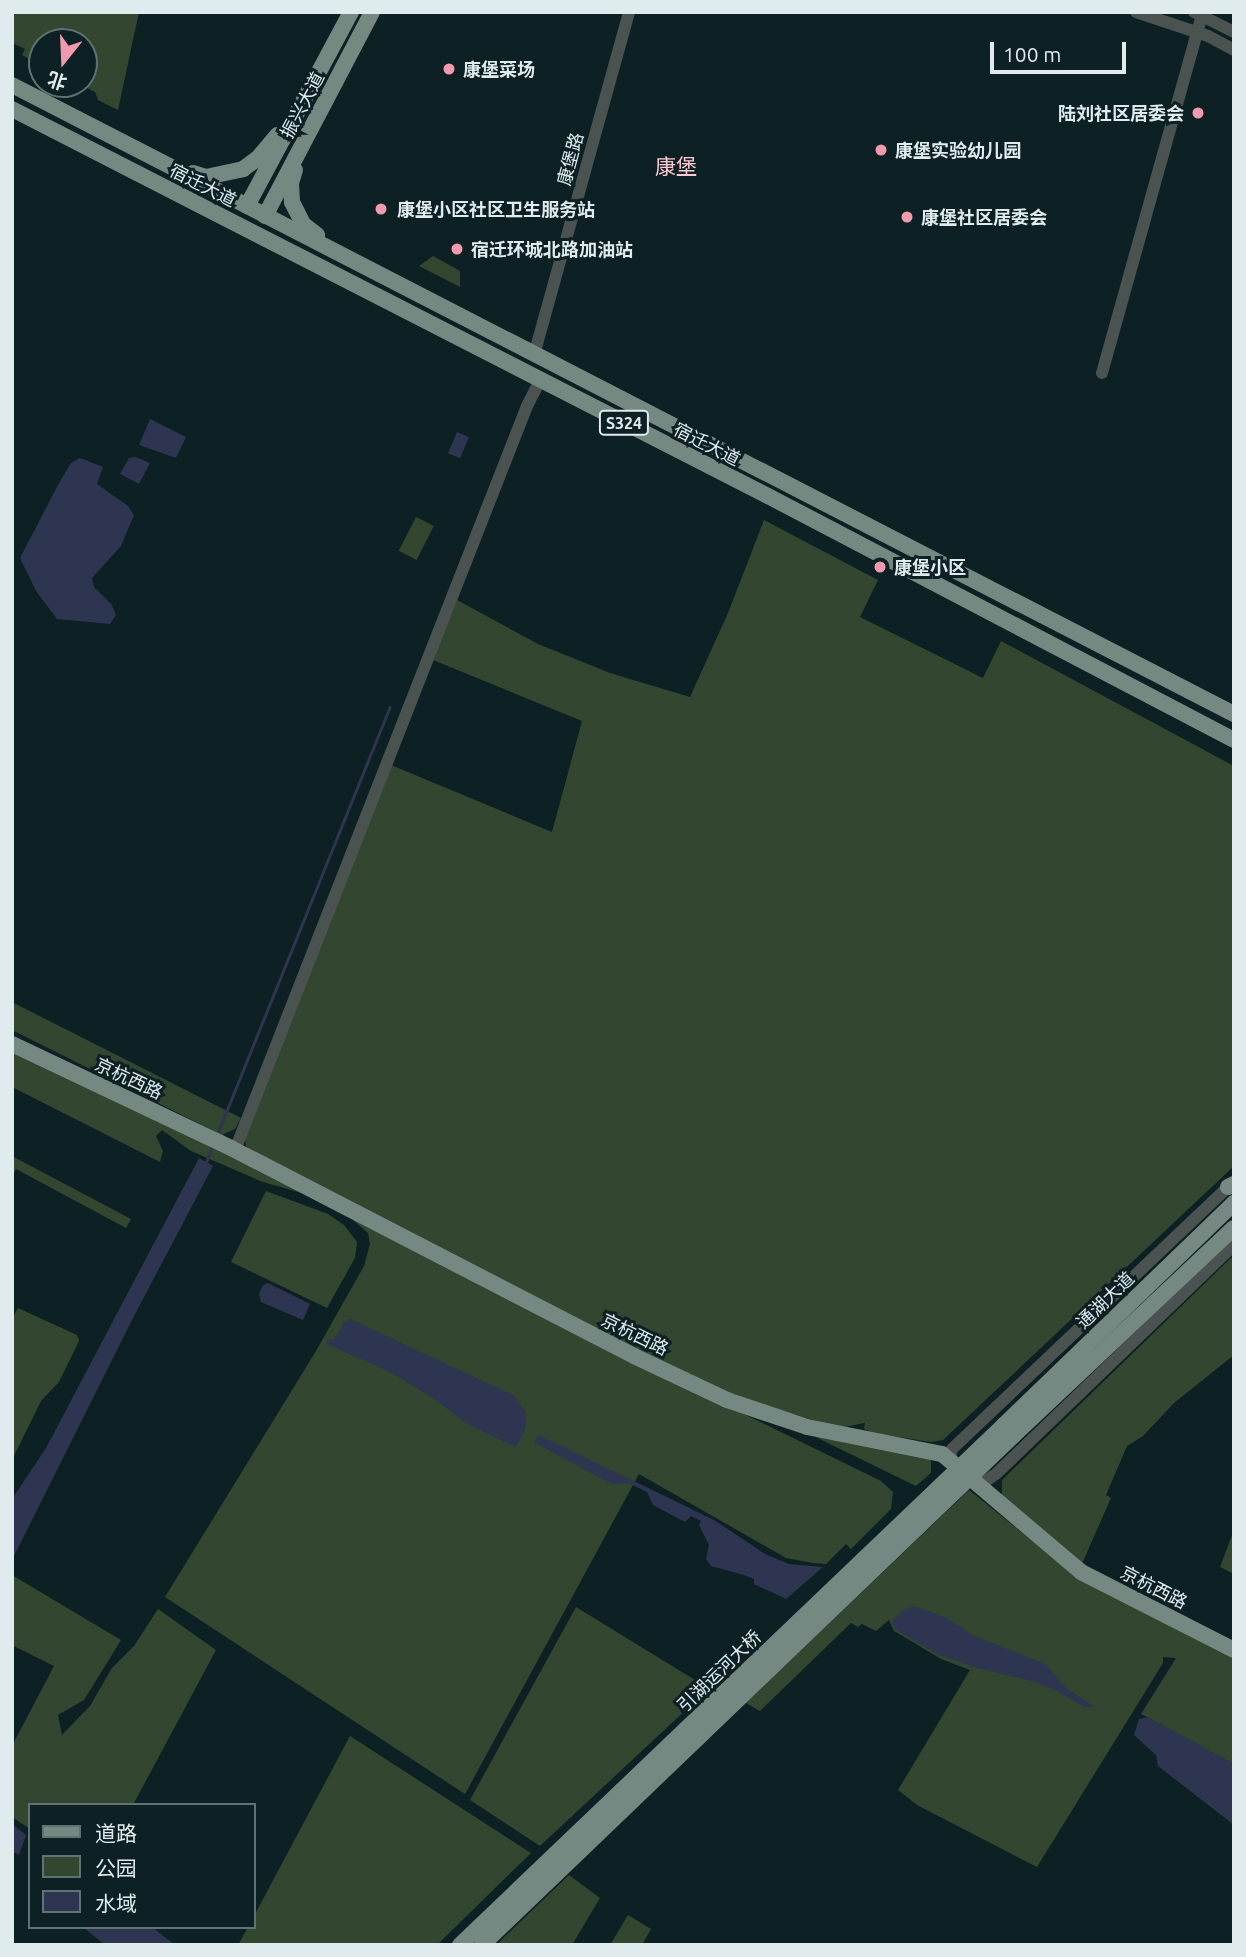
<!DOCTYPE html>
<html>
<head>
<meta charset="utf-8">
<style>
  body { margin:0 }
  #map { position:relative; width:1246px; height:1957px; overflow:hidden; background:#0d2124; font-family:Ubuntu,"Noto Sans SC",sans-serif }
  div>[style] { position:absolute }
  [style*='--x'] { left:calc(var(--x)*1px); top:calc(var(--y)*1px); width:calc(var(--w)*1px); rotate:calc(var(--a)*1deg) }
  .green>* { inset:0; background:#324630; transform-origin:0 0 }
  .water>* { inset:0; background:#2d3550; transform-origin:0 0 }
  .stream>* { height:2.5px; margin:-1.25px; padding:0 1.25px; transform-origin:1.25px; border-radius:1.25px; background:#2d3550 }
  .minor>* { height:12px; margin:-6px; padding:0 6px; transform-origin:6px; border-radius:6px; background:#4a5350 }
  .major>* { height:16px; margin:-8px; padding:0 8px; transform-origin:8px; border-radius:8px; background:#768882 }
  .major-bridge>* { height:16px; margin:-8px; padding:0 8px; transform-origin:8px; border-radius:8px; background:#768882 }
  .dots>* { width:19px; height:19px; translate:-50% -50%; box-sizing:border-box; border:4px solid #0d2124; border-radius:50% }
  span { translate:-50% -50%; white-space:nowrap; text-align:center; line-height:1.15; -webkit-text-stroke:6px #0d2124; paint-order:stroke }
  .shield-label span { padding:2px 5px; background:#0d2124; border:2px solid; border-radius:5px; -webkit-text-stroke-width:0 }
  .shield-label { font-size:16px; color:#dfebed; font-weight:700 }
  .poi-label { font-size:18px; color:#dfebed; font-weight:700 }
  .left { translate:0 -50%; text-align:left }
  .right { translate:-100% -50%; text-align:right }
  .street-label { font-size:18px; color:#dfebed }
  .quarter-label { font-size:21px; color:#fdc9d3 }
  .frame { position:absolute; inset:0; border:14px solid #dfebed; pointer-events:none }
  .legend { position:absolute; left:28px; top:1803px; width:228px; height:126px; box-sizing:border-box; background:#0d2124; border:2px solid #617274; margin:0; padding:9px 12px; list-style:none; font-size:21px; color:#dfebed }
  .legend li { display:flex; align-items:center; gap:14px; height:35px }
  .legend b { width:35px; border:2px solid #617274 }
  .north { position:absolute; left:28px; top:28px; width:70px; height:70px; box-sizing:border-box; background:#0d2124; border:2px solid #617274; border-radius:50%; rotate:198deg; font-size:19px; font-weight:700; line-height:28px; text-align:center; color:#dfebed }
  .north::after { content:''; display:block; margin:auto; width:24px; height:32px; background:#f29aad; clip-path:polygon(50% 0,100% 100%,50% 72%,0 100%) }
  .scale { position:absolute; left:990px; top:42px; width:136px; height:32px; box-sizing:border-box; border:4px solid #dfebed; border-top:0; padding-left:9px; font-size:21px; line-height:24px; white-space:nowrap; color:#dfebed; -webkit-text-stroke:5px #0d2124; paint-order:stroke }
</style>
</head>
<body>
<div id="map">
  <div class="green">
    <div style="clip-path:polygon(12px 12px,139px 12px,118px 110px,98px 100px,95px 92px,79px 84px,84px 84px,84px 42px,42px 42px,42px 66px,22px 55px,25px 49px,12px 43px)"></div>
    <div style="clip-path:polygon(433px 256px,460px 271px,460px 287px,419px 266px)"></div>
    <div style="left:416px;top:517px;width:20px;height:38px;rotate:27deg"></div>
    <div style="clip-path:polygon(764px 520px,878px 580px,860px 617px,983px 678px,1001px 641px,1234px 766px,1234px 1166px,943px 1440px,931px 1442px,873px 1433px,864px 1429px,865px 1423px,839px 1428px,725px 1393px,253px 1153px,246px 1146px,245px 1140px,391px 765px,552px 832px,582px 721px,433px 660px,457px 600px,538px 644px,610px 673px,690px 697px,728px 613px)"></div>
    <div style="clip-path:polygon(12px 1002px,241px 1118px,235px 1129px,222px 1135px,12px 1030px)"></div>
    <div style="clip-path:polygon(12px 1049px,316px 1197px,263px 1182px,191px 1151px,162px 1130px,156px 1136px,163px 1151px,160px 1162px,12px 1087px)"></div>
    <div style="clip-path:polygon(12px 1156px,131px 1219px,126px 1228px,16px 1169px,12px 1176px)"></div>
    <div style="clip-path:polygon(266px 1191px,328px 1214px,344px 1225px,357px 1242px,355px 1258px,327px 1308px,231px 1262px)"></div>
    <div style="clip-path:polygon(345px 1213px,679px 1382px,881px 1481px,893px 1492px,891px 1509px,851px 1549px,846px 1544px,826px 1564px,813px 1563px,786px 1558px,639px 1474px,465px 1794px,165px 1597px,316px 1351px,364px 1266px,370px 1244px,368px 1233px)"></div>
    <div style="clip-path:polygon(1234px 1255px,1234px 1355px,1174px 1403px,1143px 1436px,1127px 1446px,1106px 1495px,1111px 1498px,1081px 1566px,1002px 1499px,1002px 1480px)"></div>
    <div style="clip-path:polygon(18px 1308px,77px 1335px,79px 1341px,59px 1382px,41px 1401px,12px 1460px,12px 1319px)"></div>
    <div style="clip-path:polygon(799px 1429px,931px 1458px,931px 1473px,916px 1486px)"></div>
    <div style="clip-path:polygon(969px 1490px,1045px 1551px,1234px 1657px,1234px 1764px,1141px 1714px,1176px 1658px,1163px 1657px,1163px 1663px,1037px 1867px,917px 1805px,898px 1790px,970px 1670px,941px 1659px,901px 1635px,894px 1631px,889px 1620px,876px 1631px,862px 1624px,858px 1627px,851px 1623px,760px 1711px,746px 1703px)"></div>
    <div style="clip-path:polygon(1234px 1530px,1234px 1574px,1220px 1567px)"></div>
    <div style="clip-path:polygon(12px 1575px,121px 1640px,84px 1700px,58px 1715px,62px 1735px,90px 1706px,112px 1668px,134px 1646px,158px 1609px,216px 1650px,133px 1805px,30px 1805px,30px 1829px,12px 1817px,12px 1746px,54px 1666px,12px 1645px)"></div>
    <div style="clip-path:polygon(576px 1607px,695px 1680px,696px 1692px,690px 1706px,540px 1846px,470px 1800px)"></div>
    <div style="clip-path:polygon(350px 1736px,531px 1853px,437px 1945px,238px 1945px,248px 1927px,254px 1927px,254px 1916px)"></div>
    <div style="clip-path:polygon(569px 1875px,600px 1898px,572px 1945px,496px 1945px)"></div>
    <div style="clip-path:polygon(628px 1915px,651px 1929px,642px 1945px,610px 1945px)"></div>
  </div>
  <div class="water">
    <div style="clip-path:polygon(150px 419px,186px 437px,176px 458px,139px 445px)"></div>
    <div style="left:457px;top:432px;width:13px;height:23px;rotate:23deg"></div>
    <div style="clip-path:polygon(135px 457px,150px 463px,139px 484px,120px 474px,129px 458px)"></div>
    <div style="clip-path:polygon(80px 458px,103px 467px,97px 484px,128px 506px,134px 515px,121px 546px,92px 578px,94px 587px,112px 605px,116px 615px,110px 624px,57px 619px,36px 591px,20px 558px,59px 483px,71px 463px)"></div>
    <div style="clip-path:polygon(199px 1158px,213px 1166px,132px 1320px,12px 1560px,12px 1499px,46px 1448px)"></div>
    <div style="clip-path:polygon(268px 1283px,310px 1304px,303px 1320px,261px 1302px,259px 1294px,263px 1285px)"></div>
    <div style="clip-path:polygon(350px 1319px,515px 1396px,526px 1413px,525px 1429px,516px 1447px,469px 1425px,432px 1397px,386px 1370px,326px 1344px,328px 1339px,334px 1340px,345px 1321px)"></div>
    <div style="clip-path:polygon(539px 1435px,714px 1520px,765px 1554px,789px 1564px,823px 1567px,786px 1599px,754px 1584px,754px 1579px,744px 1575px,711px 1566px,706px 1559px,709px 1545px,699px 1525px,701px 1521px,691px 1516px,685px 1522px,653px 1505px,647px 1492px,629px 1483px,612px 1484px,561px 1457px,534px 1442px)"></div>
    <div style="clip-path:polygon(914px 1606px,947px 1618px,972px 1635px,1045px 1664px,1065px 1687px,1095px 1707px,1085px 1707px,1053px 1689px,1028px 1680px,977px 1668px,937px 1654px,895px 1629px,892px 1621px,904px 1610px)"></div>
    <div style="clip-path:polygon(1148px 1717px,1234px 1764px,1234px 1825px,1158px 1766px,1156px 1755px,1134px 1735px,1139px 1719px)"></div>
    <div style="clip-path:polygon(12px 1824px,26px 1835px,19px 1855px,12px 1851px)"></div>
    <div style="clip-path:polygon(83px 1927px,152px 1927px,175px 1945px,105px 1945px)"></div>
  </div>
  <div class="stream">
    <div style="--x:218;--y:1132;--w:458;--a:-68"></div>
    <div style="--x:206;--y:1162;--w:15;--a:-67"></div>
  </div>
  <div class="minor">
    <div style="--x:1136;--y:12;--w:76;--a:18.4"></div>
    <div style="--x:1208;--y:36;--w:30;--a:28"></div>
    <div style="--x:1194;--y:12;--w:45;--a:26.6"></div>
    <div style="--x:534;--y:355;--w:356;--a:-74.5"></div>
    <div style="--x:1102;--y:373;--w:371;--a:-74.4"></div>
    <div style="--x:235;--y:1150;--w:799;--a:-68.57"></div>
    <div style="--x:527;--y:406;--w:29;--a:-63"></div>
    <div style="--x:950;--y:1459;--w:10;--a:-79"></div>
    <div style="--x:952;--y:1449;--w:388;--a:-43.5"></div>
    <div style="--x:980;--y:1485;--w:19;--a:-35"></div>
    <div style="--x:996;--y:1474;--w:330;--a:-43.9"></div>
  </div>
  <div class="major">
    <div style="--x:12;--y:85;--w:1374;--a:27.24"></div>
    <div style="--x:12;--y:109;--w:849;--a:27.11"></div>
    <div style="--x:768;--y:496;--w:526;--a:27.64"></div>
    <div style="--x:295;--y:170;--w:14;--a:107"></div>
    <div style="--x:291;--y:183;--w:19;--a:87"></div>
    <div style="--x:292;--y:202;--w:25;--a:63"></div>
    <div style="--x:303;--y:224;--w:18;--a:38"></div>
    <div style="--x:193;--y:173;--w:14;--a:17"></div>
    <div style="--x:206;--y:177;--w:38;--a:-12"></div>
    <div style="--x:243;--y:169;--w:19;--a:-36"></div>
    <div style="--x:258;--y:158;--w:30;--a:-50"></div>
    <div style="--x:247;--y:206;--w:220;--a:-61.8"></div>
    <div style="--x:265;--y:216;--w:230;--a:-62.3"></div>
    <div style="--x:12;--y:1044;--w:242;--a:25.4"></div>
    <div style="--x:231;--y:1148;--w:454;--a:27.3"></div>
    <div style="--x:634;--y:1356;--w:103;--a:25.3"></div>
    <div style="--x:727;--y:1400;--w:84;--a:18.6"></div>
    <div style="--x:807;--y:1427;--w:138;--a:11.3"></div>
    <div style="--x:942;--y:1454;--w:182;--a:40.3"></div>
    <div style="--x:1081;--y:1572;--w:172;--a:27"></div>
    <div style="--x:1228;--y:1187;--w:7;--a:-27"></div>
    <div style="--x:1004;--y:1425;--w:320;--a:-44"></div>
    <div style="--x:1014;--y:1435;--w:302;--a:-43.3"></div>
  </div>
  <div class="major-bridge">
    <div style="--x:460;--y:1945;--w:753;--a:-43.71"></div>
    <div style="--x:482;--y:1945;--w:737;--a:-43.79"></div>
  </div>
  <div class="dots">
    <div style="left:449px;top:69px;background:#f29aad"></div>
    <div style="left:1198px;top:113px;background:#f29aad"></div>
    <div style="left:881px;top:150px;background:#f29aad"></div>
    <div style="left:381px;top:209px;background:#f29aad"></div>
    <div style="left:907px;top:217px;background:#f29aad"></div>
    <div style="left:457px;top:249px;background:#f29aad"></div>
    <div style="left:880px;top:567px;background:#f29aad"></div>
  </div>
  <div class="shield-label">
    <span style="left:624px;top:423px">S324</span>
  </div>
  <div class="poi-label">
    <span class="left" style="left:463px;top:69px">康堡菜场</span>
    <span class="right" style="left:1184px;top:113px">陆刘社区居委会</span>
    <span class="left" style="left:895px;top:150px">康堡实验幼儿园</span>
    <span class="left" style="left:397px;top:209px">康堡小区社区卫生服务站</span>
    <span class="left" style="left:921px;top:217px">康堡社区居委会</span>
    <span class="left" style="left:471px;top:249px">宿迁环城北路加油站</span>
    <span class="left" style="left:894px;top:567px">康堡小区</span>
  </div>
  <div class="street-label">
    <span style="left:302px;top:105px;rotate:-62deg">振兴大道</span>
    <span style="left:570px;top:159px;rotate:-75deg">康堡路</span>
    <span style="left:203px;top:185px;rotate:27deg">宿迁大道</span>
    <span style="left:707px;top:444px;rotate:27deg">宿迁大道</span>
    <span style="left:129px;top:1078px;rotate:25deg">京杭西路</span>
    <span style="left:1105px;top:1300px;rotate:-44deg">通湖大道</span>
    <span style="left:635px;top:1334px;rotate:26deg">京杭西路</span>
    <span style="left:1154px;top:1587px;rotate:27deg">京杭西路</span>
    <span style="left:719px;top:1671px;rotate:-44deg">引湖运河大桥</span>
  </div>
  <div class="quarter-label">
    <span style="left:676px;top:166px">康堡</span>
  </div>
  <div class="frame"></div>
  <ul class="legend">
  <li><b style="height:9px;background:#768882"></b>道路</li>
  <li><b style="height:19px;background:#324630"></b>公园</li>
  <li><b style="height:19px;background:#2d3550"></b>水域</li>
  </ul>
  <div class="north">北</div>
  <div class="scale">100 m</div>
</div>
</body>
</html>
